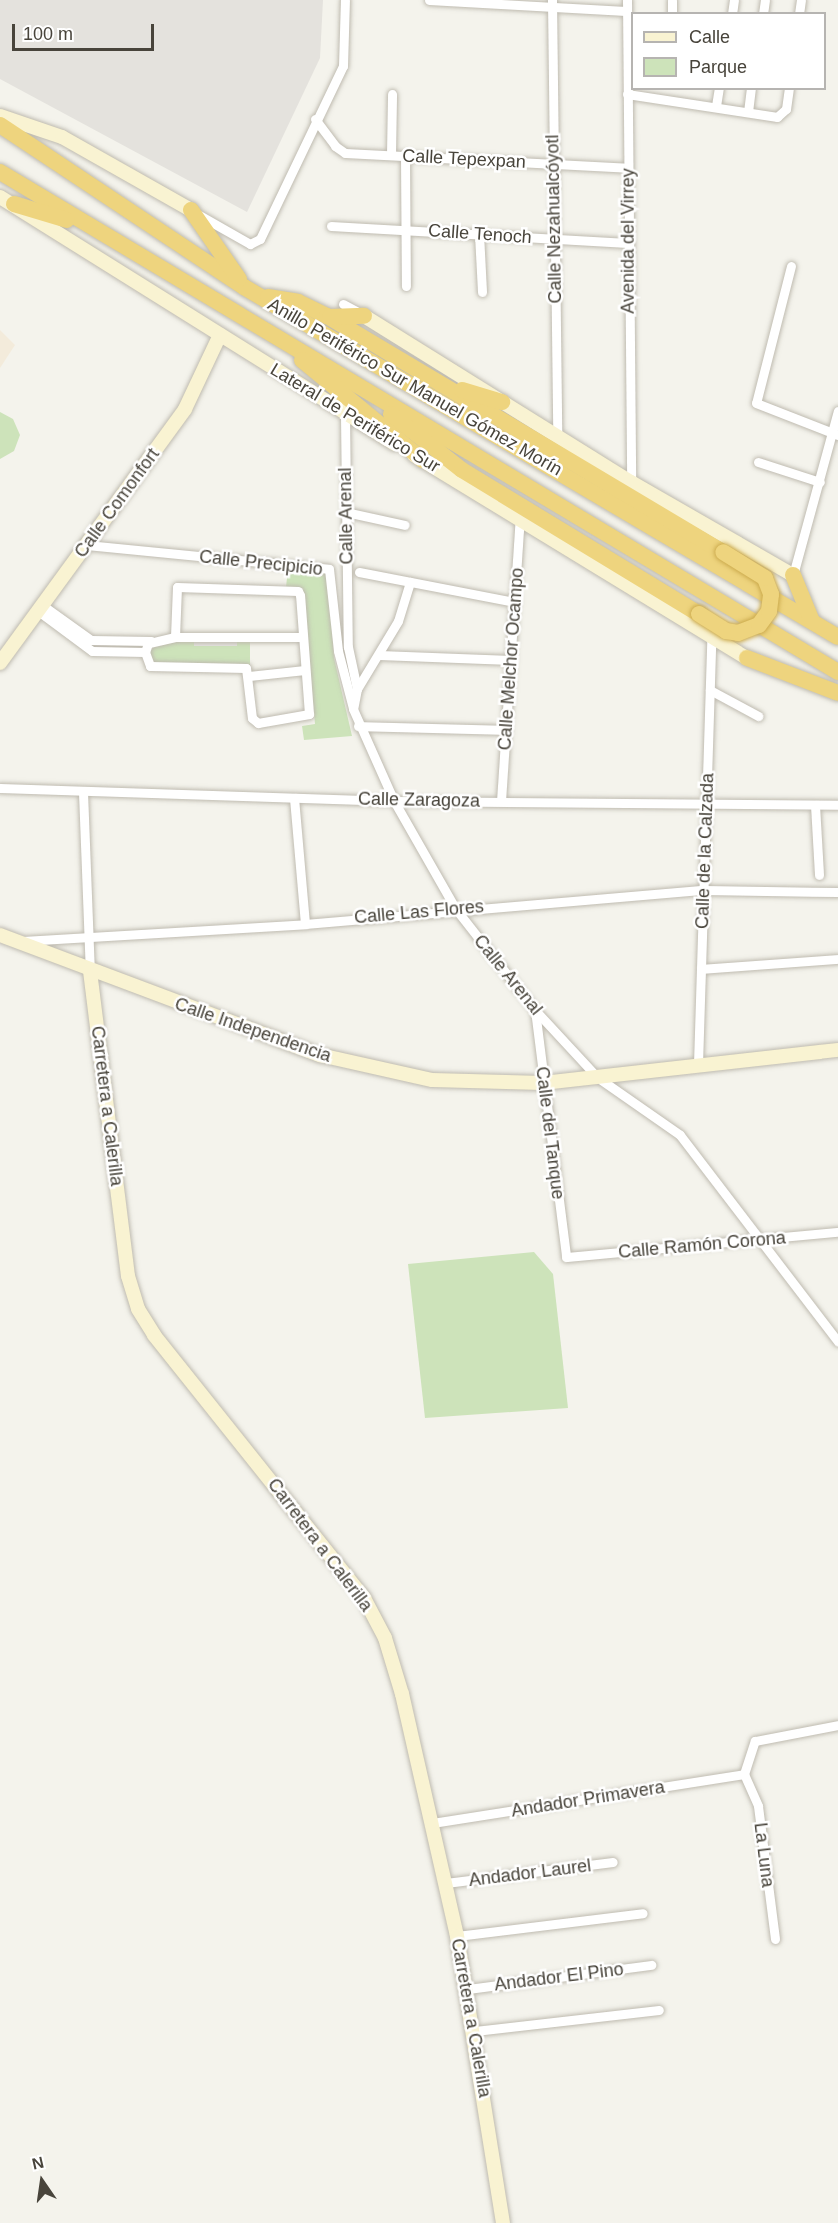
<!DOCTYPE html>
<html>
<head>
<meta charset="utf-8">
<style>
  body { margin:0 }
  #map { position:relative; width:838px; height:2223px; overflow:hidden; background:#f4f3ec; font-family:Helvetica,sans-serif }
  div>[style] { position:absolute }
  [style*='--x'] { left:calc(var(--x)*1px); top:calc(var(--y)*1px); width:calc(var(--w)*1px); rotate:calc(var(--a)*1deg) }
  .commercial>* { inset:0; background:#f3ebdb }
  .industrial>* { inset:0; background:#e4e2dd }
  .green>* { inset:0; background:#cde3ba }
  .parking>* { inset:0; background:#e4e3e0; transform-origin:0 0 }
  .roads { filter:drop-shadow(0 0 2px #bfbbb0) drop-shadow(0 0 2px #bfbbb0) }
  .street>* { height:9px; margin:-4.5px; padding:0 4.5px; transform-origin:4.5px; border-radius:4.5px; background:#fff }
  .secondary>* { height:14px; margin:-7px; padding:0 7px; transform-origin:7px; border-radius:7px; background:#f9f3d2 }
  .highway>* { height:16px; margin:-8px; padding:0 8px; transform-origin:8px; border-radius:8px; background:#eed47e }
  .bridges { filter:drop-shadow(0 0 2px #ccab4e) drop-shadow(0 0 2px #ccab4e) }
  .highway-bridge>* { height:16px; margin:-8px; padding:0 8px; transform-origin:8px; border-radius:8px; background:#eed47e }
  span { translate:-50% -50%; white-space:nowrap; text-align:center; line-height:1.15; -webkit-text-stroke:5px #fff; paint-order:stroke }
  .street-label { font-size:18px; color:#48443b }
  .legend { position:absolute; left:631px; top:12px; width:195px; height:78px; box-sizing:border-box; background:#fff; border:2px solid #b6b4b1; margin:0; padding:8px 10px; list-style:none; font-size:18px; color:#48443b }
  .legend li { display:flex; align-items:center; gap:12px; height:30px }
  .legend b { width:30px; border:2px solid #b6b4b1 }
  .north { position:absolute; left:12px; top:2151px; width:60px; height:60px; -webkit-text-stroke:4px #fff; paint-order:stroke; rotate:347deg; font-size:16px; font-weight:700; line-height:24px; text-align:center; color:#48443b }
  .north::after { content:''; display:block; margin:auto; width:21px; height:27px; background:#48443b; clip-path:polygon(50% 0,100% 100%,50% 72%,0 100%) }
  .scale { position:absolute; left:12px; top:24px; width:142px; height:27px; box-sizing:border-box; border:3px solid #48443b; border-top:0; padding-left:8px; font-size:18px; line-height:21px; white-space:nowrap; color:#48443b; -webkit-text-stroke:4px #fff; paint-order:stroke }
</style>
</head>
<body>
<div id="map">
  <div class="commercial">
    <div style="clip-path:polygon(0 330px,15px 345px,0 368px)"></div>
  </div>
  <div class="industrial">
    <div style="clip-path:polygon(0 0,323px 0,320px 58px,247px 212px,0 79px)"></div>
  </div>
  <div class="green">
    <div style="clip-path:polygon(0 412px,13px 419px,20px 435px,14px 451px,0 459px)"></div>
    <div style="clip-path:polygon(288px 569px,325px 573px,329px 577px,334px 658px,352px 736px,304px 740px,302px 726px,315px 724px,303px 588px,286px 587px)"></div>
    <div style="clip-path:polygon(180px 641px,194px 641px,194px 646px,237px 645px,237px 641px,250px 641px,250px 666px,155px 666px,150px 662px,150px 650px,155px 647px)"></div>
    <div style="clip-path:polygon(534px 1252px,553px 1274px,568px 1408px,425px 1418px,408px 1264px)"></div>
  </div>
  <div class="parking">
    <div style="left:194px;top:641px;width:43px;height:5px"></div>
  </div>
  <div class="roads">
    <div class="street">
      <div style="--x:429;--y:0;--w:197;--a:3.2"></div>
      <div style="--x:552;--y:0;--w:437;--a:89.3"></div>
      <div style="--x:627;--y:0;--w:482;--a:89.5"></div>
      <div style="--x:672;--y:0;--w:14;--a:90"></div>
      <div style="--x:732;--y:14;--w:14;--a:-82"></div>
      <div style="--x:763;--y:14;--w:14;--a:-82"></div>
      <div style="--x:799;--y:14;--w:14;--a:-82"></div>
      <div style="--x:627;--y:94;--w:152;--a:8.7"></div>
      <div style="--x:777;--y:117;--w:12;--a:-42"></div>
      <div style="--x:786;--y:109;--w:21;--a:-82"></div>
      <div style="--x:716;--y:106;--w:18;--a:-81"></div>
      <div style="--x:748;--y:112;--w:24;--a:-83"></div>
      <div style="--x:315;--y:119;--w:34;--a:53"></div>
      <div style="--x:335;--y:146;--w:12;--a:35"></div>
      <div style="--x:345;--y:153;--w:283;--a:3"></div>
      <div style="--x:391;--y:154;--w:60;--a:-89"></div>
      <div style="--x:405;--y:155;--w:131;--a:89.6"></div>
      <div style="--x:199;--y:215;--w:59;--a:29.6"></div>
      <div style="--x:250;--y:244;--w:11;--a:-27"></div>
      <div style="--x:260;--y:239;--w:192;--a:-64.4"></div>
      <div style="--x:343;--y:66;--w:66;--a:-88.3"></div>
      <div style="--x:331;--y:226;--w:297;--a:3.3"></div>
      <div style="--x:479;--y:234;--w:58;--a:87"></div>
      <div style="--x:791;--y:266;--w:141;--a:104.3"></div>
      <div style="--x:756;--y:403;--w:88;--a:21.3"></div>
      <div style="--x:343;--y:304;--w:19;--a:28"></div>
      <div style="--x:345;--y:415;--w:232;--a:89.3"></div>
      <div style="--x:348;--y:647;--w:43;--a:77.9"></div>
      <div style="--x:357;--y:689;--w:20;--a:101"></div>
      <div style="--x:353;--y:709;--w:101;--a:66"></div>
      <div style="--x:394;--y:801;--w:123;--a:60.3"></div>
      <div style="--x:455;--y:908;--w:130;--a:51.9"></div>
      <div style="--x:535;--y:1010;--w:91;--a:47.2"></div>
      <div style="--x:597;--y:1077;--w:101;--a:34.9"></div>
      <div style="--x:680;--y:1135;--w:260;--a:52.6"></div>
      <div style="--x:758;--y:462;--w:65;--a:17.9"></div>
      <div style="--x:346;--y:512;--w:60;--a:12.4"></div>
      <div style="--x:86;--y:545;--w:244;--a:5.6"></div>
      <div style="--x:329;--y:569;--w:82;--a:83.7"></div>
      <div style="--x:338;--y:651;--w:59;--a:75.3"></div>
      <div style="--x:359;--y:572;--w:159;--a:10.9"></div>
      <div style="--x:793;--y:575;--w:170;--a:-74.7"></div>
      <div style="--x:42;--y:605;--w:60;--a:35.5"></div>
      <div style="--x:91;--y:640;--w:60;--a:1"></div>
      <div style="--x:38;--y:611;--w:67;--a:36.5"></div>
      <div style="--x:92;--y:651;--w:53;--a:1.1"></div>
      <div style="--x:175;--y:637;--w:28;--a:167"></div>
      <div style="--x:148;--y:643;--w:9;--a:108"></div>
      <div style="--x:145;--y:652;--w:15;--a:70"></div>
      <div style="--x:150;--y:666;--w:96;--a:1.2"></div>
      <div style="--x:246;--y:668;--w:50;--a:83.2"></div>
      <div style="--x:252;--y:718;--w:8;--a:40"></div>
      <div style="--x:258;--y:723;--w:52;--a:-10"></div>
      <div style="--x:309;--y:714;--w:119;--a:-94.3"></div>
      <div style="--x:300;--y:595;--w:4;--a:-117"></div>
      <div style="--x:298;--y:591;--w:121;--a:-178.1"></div>
      <div style="--x:177;--y:587;--w:50;--a:92.3"></div>
      <div style="--x:175;--y:637;--w:128;--a:0"></div>
      <div style="--x:379;--y:655;--w:132;--a:2.2"></div>
      <div style="--x:249;--y:676;--w:56;--a:-6.1"></div>
      <div style="--x:357;--y:689;--w:79;--a:-58.9"></div>
      <div style="--x:398;--y:621;--w:41;--a:-72.9"></div>
      <div style="--x:710;--y:690;--w:55;--a:28.4"></div>
      <div style="--x:358;--y:726;--w:148;--a:1.5"></div>
      <div style="--x:0;--y:788;--w:394;--a:1.9"></div>
      <div style="--x:394;--y:801;--w:444;--a:0.5"></div>
      <div style="--x:83;--y:792;--w:179;--a:87.8"></div>
      <div style="--x:294;--y:798;--w:126;--a:85"></div>
      <div style="--x:501;--y:801;--w:285;--a:-86.2"></div>
      <div style="--x:815;--y:805;--w:70;--a:86.7"></div>
      <div style="--x:23;--y:941;--w:283;--a:-3.4"></div>
      <div style="--x:305;--y:924;--w:400;--a:-4.9"></div>
      <div style="--x:704;--y:890;--w:134;--a:0.9"></div>
      <div style="--x:701;--y:969;--w:137;--a:-4.2"></div>
      <div style="--x:535;--y:1010;--w:249;--a:82.8"></div>
      <div style="--x:566;--y:1257;--w:273;--a:-5.3"></div>
      <div style="--x:698;--y:1064;--w:425;--a:-88.2"></div>
      <div style="--x:744;--y:1774;--w:35;--a:66"></div>
      <div style="--x:758;--y:1806;--w:134;--a:82.7"></div>
      <div style="--x:744;--y:1774;--w:35;--a:-72"></div>
      <div style="--x:755;--y:1741;--w:85;--a:-10.9"></div>
      <div style="--x:432;--y:1823;--w:316;--a:-8.9"></div>
      <div style="--x:446;--y:1883;--w:168;--a:-7.2"></div>
      <div style="--x:457;--y:1936;--w:187;--a:-7"></div>
      <div style="--x:468;--y:1989;--w:185;--a:-7.5"></div>
      <div style="--x:475;--y:2031;--w:185;--a:-6.5"></div>
    </div>
    <div class="secondary">
      <div style="--x:0;--y:116;--w:65;--a:18.7"></div>
      <div style="--x:62;--y:137;--w:148;--a:29.5"></div>
      <div style="--x:0;--y:197;--w:466;--a:32"></div>
      <div style="--x:364;--y:316;--w:314;--a:31.9"></div>
      <div style="--x:631;--y:482;--w:187;--a:29.9"></div>
      <div style="--x:414;--y:455;--w:390;--a:31.4"></div>
      <div style="--x:0;--y:663;--w:314;--a:-53.9"></div>
      <div style="--x:185;--y:409;--w:82;--a:-64.7"></div>
      <div style="--x:0;--y:935;--w:342;--a:20.6"></div>
      <div style="--x:320;--y:1055;--w:115;--a:12.6"></div>
      <div style="--x:432;--y:1080;--w:111;--a:1.5"></div>
      <div style="--x:543;--y:1083;--w:297;--a:-6.4"></div>
      <div style="--x:90;--y:971;--w:307;--a:82.9"></div>
      <div style="--x:128;--y:1276;--w:34;--a:73"></div>
      <div style="--x:138;--y:1309;--w:31;--a:58"></div>
      <div style="--x:154;--y:1335;--w:337;--a:51.4"></div>
      <div style="--x:364;--y:1598;--w:45;--a:62.3"></div>
      <div style="--x:385;--y:1638;--w:59;--a:73.1"></div>
      <div style="--x:402;--y:1694;--w:248;--a:77.2"></div>
      <div style="--x:457;--y:1936;--w:291;--a:80.9"></div>
    </div>
    <div class="highway">
      <div style="--x:0;--y:125;--w:293;--a:33.6"></div>
      <div style="--x:244;--y:287;--w:689;--a:30.51"></div>
      <div style="--x:0;--y:172;--w:976;--a:30.82"></div>
      <div style="--x:14;--y:204;--w:55;--a:16.8"></div>
      <div style="--x:191;--y:210;--w:84;--a:55.2"></div>
      <div style="--x:268;--y:297;--w:30;--a:9"></div>
      <div style="--x:298;--y:302;--w:32;--a:26"></div>
      <div style="--x:327;--y:316;--w:461;--a:30.8"></div>
      <div style="--x:330;--y:317;--w:34;--a:-2"></div>
      <div style="--x:302;--y:360;--w:157;--a:39.6"></div>
      <div style="--x:462;--y:390;--w:42;--a:16.7"></div>
      <div style="--x:391;--y:414;--w:90;--a:38.3"></div>
      <div style="--x:462;--y:470;--w:277;--a:31.3"></div>
      <div style="--x:793;--y:575;--w:50;--a:67.6"></div>
      <div style="--x:747;--y:658;--w:97;--a:21"></div>
    </div>
  </div>
  <div class="bridges">
    <div class="highway-bridge">
      <div style="--x:699;--y:614;--w:32;--a:32"></div>
      <div style="--x:726;--y:631;--w:12;--a:9"></div>
      <div style="--x:738;--y:633;--w:22;--a:-21"></div>
      <div style="--x:759;--y:625;--w:17;--a:-54"></div>
      <div style="--x:769;--y:611;--w:17;--a:-83"></div>
      <div style="--x:771;--y:594;--w:17;--a:-111"></div>
      <div style="--x:765;--y:578;--w:49;--a:-148.2"></div>
    </div>
  </div>
  <div class="street-label">
    <span style="left:464px;top:159px;rotate:3deg">Calle Tepexpan</span>
    <span style="left:554px;top:219px;rotate:-91deg">Calle Nezahualcóyotl</span>
    <span style="left:480px;top:234px;rotate:4deg">Calle Tenoch</span>
    <span style="left:628px;top:241px;rotate:-90deg">Avenida del Virrey</span>
    <span style="left:415px;top:387px;rotate:30deg">Anillo Periférico Sur Manuel Gómez Morín</span>
    <span style="left:355px;top:418px;rotate:31deg">Lateral de Periférico Sur</span>
    <span style="left:117px;top:503px;rotate:-54deg">Calle Comonfort</span>
    <span style="left:346px;top:516px;rotate:-91deg">Calle Arenal</span>
    <span style="left:261px;top:563px;rotate:6deg">Calle Precipicio</span>
    <span style="left:511px;top:659px;rotate:-86deg">Calle Melchor Ocampo</span>
    <span style="left:419px;top:800px;rotate:1deg">Calle Zaragoza</span>
    <span style="left:705px;top:851px;rotate:-88deg">Calle de la Calzada</span>
    <span style="left:419px;top:912px;rotate:-5deg">Calle Las Flores</span>
    <span style="left:508px;top:975px;rotate:51deg">Calle Arenal</span>
    <span style="left:253px;top:1030px;rotate:19deg">Calle Independencia</span>
    <span style="left:107px;top:1106px;rotate:83deg">Carretera a Calerilla</span>
    <span style="left:550px;top:1133px;rotate:83deg">Calle del Tanque</span>
    <span style="left:702px;top:1245px;rotate:-5deg">Calle Ramón Corona</span>
    <span style="left:320px;top:1545px;rotate:53deg">Carretera a Calerilla</span>
    <span style="left:588px;top:1799px;rotate:-9deg">Andador Primavera</span>
    <span style="left:764px;top:1855px;rotate:83deg">La Luna</span>
    <span style="left:530px;top:1873px;rotate:-7deg">Andador Laurel</span>
    <span style="left:559px;top:1977px;rotate:-7deg">Andador El Pino</span>
    <span style="left:471px;top:2018px;rotate:80deg">Carretera a Calerilla</span>
  </div>
  <ul class="legend">
  <li><b style="height:8px;background:#f9f3d2"></b>Calle</li>
  <li><b style="height:16px;background:#cde3ba"></b>Parque</li>
  </ul>
  <div class="north">N</div>
  <div class="scale">100 m</div>
</div>
</body>
</html>
